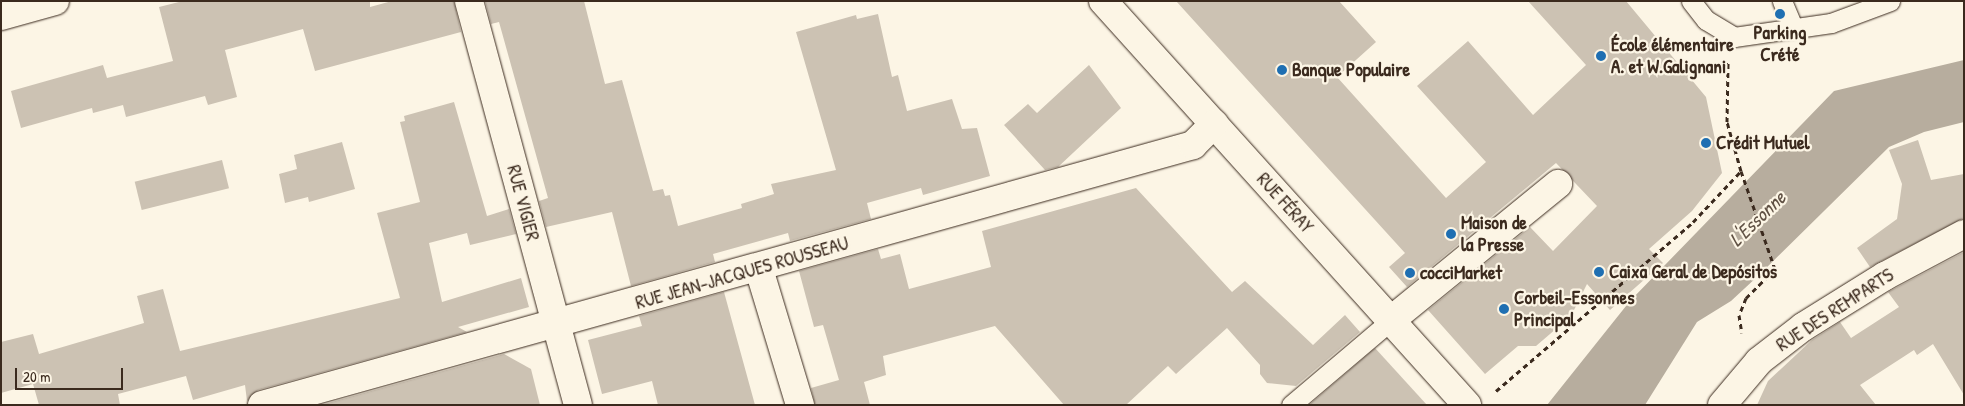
<!DOCTYPE html>
<html>
<head>
<meta charset="utf-8">
<style>
  body { margin:0 }
  #map { position:relative; width:1965px; height:406px; overflow:hidden; background:#fcf5e5; font-family:"Patrick Hand",sans-serif }
  div>[style] { position:absolute }
  [style*='--x'] { left:calc(var(--x)*1px); top:calc(var(--y)*1px); width:calc(var(--w)*1px); rotate:calc(var(--a)*1deg) }
  .water>* { inset:0; background:#b7ad9e }
  .building>* { inset:0; background:#ccc2b3; transform-origin:0 0 }
  .path>* { height:3px; margin-top:-1.5px; transform-origin:0; background:repeating-linear-gradient(90deg,#3b2a1e 0 5px,transparent 0 9px) }
  .roads { filter:drop-shadow(0 0 1px #3b2a1e) drop-shadow(0 0 1px #3b2a1e) }
  .service>* { height:19px; margin:-9.5px; padding:0 9.5px; transform-origin:9.5px; border-radius:9.5px; background:#fcf5e5 }
  .minor>* { height:28px; margin:-14px; padding:0 14px; transform-origin:14px; border-radius:14px; background:#fcf5e5 }
  .dots>* { width:14px; height:14px; translate:-50% -50%; box-sizing:border-box; border:2px solid #fcf5e5; border-radius:50% }
  span { translate:-50% -50%; white-space:nowrap; text-align:center; line-height:1.15; -webkit-text-stroke:4.5px #fcf5e5; paint-order:stroke }
  .poi-label { font-size:19px; color:#3b2a1e; font-weight:700 }
  .left { translate:0 -50%; text-align:left }
  .street-label { font-size:19px; color:#3b2a1e }
  .water-label { font-size:20px; color:#605144; font-style:italic }
  .frame { position:absolute; inset:0; border:2px solid #3b2a1e; pointer-events:none }
  .scale { position:absolute; left:15px; top:368px; width:108px; height:22px; box-sizing:border-box; border:2px solid #3b2a1e; border-top:0; padding-left:6px; font-size:15px; line-height:18px; white-space:nowrap; color:#3b2a1e; -webkit-text-stroke:4px #fcf5e5; paint-order:stroke }
</style>
</head>
<body>
<div id="map">
  <div class="water">
    <div style="clip-path:polygon(1964px 60px,1964px 122px,1924px 132px,1889px 147px,1758px 276px,1731px 301px,1697px 322px,1645px 405px,1547px 405px,1630px 301px,1834px 91px)"></div>
  </div>
  <div class="building">
    <div style="clip-path:polygon(183px 1px,370px 1px,370px 7px,392px 1px,454px 1px,461px 32px,315px 71px,303px 29px,225px 50px,237px 97px,208px 105px,205px 96px,126px 117px,123px 105px,93px 113px,92px 108px,21px 128px,11px 91px,103px 65px,107px 78px,173px 61px,159px 7px)"></div>
    <div style="clip-path:polygon(485px 1px,584px 1px,605px 84px,622px 80px,653px 191px,663px 189px,665px 196px,670px 195px,678px 226px,742px 208px,741px 204px,774px 194px,771px 184px,836px 170px,796px 32px,856px 15px,857px 19px,878px 14px,892px 77px,898px 75px,907px 111px,952px 99px,962px 129px,977px 128px,990px 176px,923px 195px,921px 188px,867px 203px,871px 219px,790px 241px,788px 233px,713px 254px,715px 262px,631px 286px,612px 212px,546px 227px,539px 201px,548px 198px,499px 22px,491px 24px)"></div>
    <div style="clip-path:polygon(1176px 1px,1339px 1px,1376px 42px,1337px 77px,1446px 198px,1486px 162px,1417px 86px,1468px 41px,1533px 115px,1586px 65px,1528px 1px,1626px 1px,1706px 97px,1722px 173px,1692px 211px,1649px 249px,1663px 263px,1610px 310px,1587px 284px,1571px 316px,1536px 346px,1518px 346px,1485px 374px,1428px 310px,1530px 227px,1553px 251px,1597px 206px,1556px 163px,1407px 287px,1389px 267px,1405px 253px)"></div>
    <div style="clip-path:polygon(1089px 65px,1121px 108px,1058px 167px,1045px 170px,1004px 125px,1028px 104px,1037px 113px)"></div>
    <div style="clip-path:polygon(454px 102px,487px 216px,509px 209px,516px 234px,470px 245px,467px 233px,429px 243px,442px 302px,521px 278px,529px 307px,458px 327px,467px 332px,258px 390px,247px 401px,245px 385px,193px 400px,186px 376px,118px 394px,120px 405px,39px 405px,33px 384px,1px 393px,1px 342px,33px 334px,39px 354px,144px 323px,137px 296px,163px 289px,180px 351px,400px 298px,377px 213px,420px 202px,400px 122px,405px 121px,404px 116px)"></div>
    <div style="clip-path:polygon(1918px 140px,1931px 180px,1964px 174px,1964px 218px,1870px 267px,1857px 248px,1897px 219px,1902px 184px,1889px 150px)"></div>
    <div style="clip-path:polygon(342px 142px,355px 189px,309px 202px,308px 197px,285px 203px,279px 174px,297px 169px,294px 155px)"></div>
    <div style="left:222px;top:160px;width:29px;height:90px;rotate:76deg"></div>
    <div style="clip-path:polygon(1136px 188px,1232px 292px,1245px 281px,1313px 345px,1345px 315px,1360px 332px,1296px 386px,1267px 383px,1260px 374px,1260px 365px,1227px 328px,1176px 374px,1168px 366px,1126px 405px,1064px 405px,995px 326px,883px 356px,886px 375px,864px 382px,870px 405px,815px 405px,811px 388px,839px 380px,823px 325px,814px 327px,799px 271px,878px 249px,881px 259px,900px 254px,909px 289px,991px 267px,982px 231px)"></div>
    <div style="clip-path:polygon(1964px 252px,1964px 395px,1933px 344px,1917px 355px,1914px 350px,1860px 385px,1876px 405px,1757px 405px,1768px 381px,1812px 340px,1840px 322px,1851px 338px,1899px 307px,1888px 292px)"></div>
    <div style="clip-path:polygon(724px 292px,755px 405px,658px 405px,652px 381px,602px 394px,588px 340px,642px 326px,639px 316px)"></div>
    <div style="clip-path:polygon(1375px 348px,1427px 405px,1310px 405px,1310px 404px)"></div>
    <div style="clip-path:polygon(504px 354px,531px 369px,540px 405px,321px 405px)"></div>
  </div>
  <div class="path">
    <div style="--x:1741;--y:171;--w:104;--a:70.9"></div>
    <div style="--x:1775;--y:269;--w:41;--a:135"></div>
    <div style="--x:1746;--y:298;--w:18;--a:112"></div>
    <div style="--x:1739;--y:315;--w:18;--a:81"></div>
    <div style="--x:1496;--y:391;--w:260;--a:-40.6"></div>
    <div style="--x:1693;--y:222;--w:70;--a:-46.7"></div>
    <div style="--x:1741;--y:171;--w:51;--a:-105.9"></div>
    <div style="--x:1727;--y:122;--w:60;--a:-89"></div>
  </div>
  <div class="roads">
    <div class="service">
      <div style="--x:1691;--y:1;--w:24;--a:52"></div>
      <div style="--x:1706;--y:20;--w:33;--a:31"></div>
      <div style="--x:1734;--y:37;--w:98;--a:-8.2"></div>
      <div style="--x:1831;--y:23;--w:63;--a:-20.4"></div>
      <div style="--x:1782;--y:1;--w:30;--a:67"></div>
      <div style="--x:1291;--y:405;--w:130;--a:-40.3"></div>
    </div>
    <div class="minor">
      <div style="--x:469;--y:1;--w:418;--a:74.9"></div>
      <div style="--x:1103;--y:1;--w:544;--a:47.98"></div>
      <div style="--x:1;--y:16;--w:56;--a:-15.5"></div>
      <div style="--x:759;--y:269;--w:142;--a:73.2"></div>
      <div style="--x:1390;--y:321;--w:217;--a:-39.2"></div>
      <div style="--x:262;--y:405;--w:967;--a:-15.6"></div>
      <div style="--x:1193;--y:145;--w:30;--a:-45"></div>
      <div style="--x:1722;--y:405;--w:57;--a:-49.9"></div>
      <div style="--x:1759;--y:361;--w:56;--a:-37.7"></div>
      <div style="--x:1803;--y:327;--w:97;--a:-31.9"></div>
      <div style="--x:1885;--y:276;--w:89;--a:-28"></div>
    </div>
  </div>
  <div class="dots">
    <div style="left:1780px;top:14px;background:#1f6fb2"></div>
    <div style="left:1601px;top:56px;background:#1f6fb2"></div>
    <div style="left:1282px;top:70px;background:#1f6fb2"></div>
    <div style="left:1706px;top:143px;background:#1f6fb2"></div>
    <div style="left:1451px;top:234px;background:#1f6fb2"></div>
    <div style="left:1599px;top:272px;background:#1f6fb2"></div>
    <div style="left:1410px;top:273px;background:#1f6fb2"></div>
    <div style="left:1504px;top:309px;background:#1f6fb2"></div>
  </div>
  <div class="poi-label">
    <span style="left:1780px;top:44px">Parking<br>Crété</span>
    <span class="left" style="left:1611px;top:56px">École élémentaire<br>A. et W.Galignani</span>
    <span class="left" style="left:1292px;top:70px">Banque Populaire</span>
    <span class="left" style="left:1716px;top:143px">Crédit Mutuel</span>
    <span class="left" style="left:1461px;top:234px">Maison de<br>la Presse</span>
    <span class="left" style="left:1609px;top:272px">Caixa Geral de Depósitos</span>
    <span class="left" style="left:1420px;top:273px">cocciMarket</span>
    <span class="left" style="left:1514px;top:309px">Corbeil-Essonnes<br>Principal</span>
  </div>
  <div class="street-label">
    <span style="left:523px;top:203px;rotate:75deg">RUE VIGIER</span>
    <span style="left:1285px;top:203px;rotate:48deg">RUE FÉRAY</span>
    <span style="left:742px;top:273px;rotate:-16deg">RUE JEAN-JACQUES ROUSSEAU</span>
    <span style="left:1835px;top:310px;rotate:-33deg">RUE DES REMPARTS</span>
  </div>
  <div class="water-label">
    <span style="left:1757px;top:218px;rotate:-44deg">L'Essonne</span>
  </div>
  <div class="frame"></div>
  <div class="scale">20 m</div>
</div>
</body>
</html>
